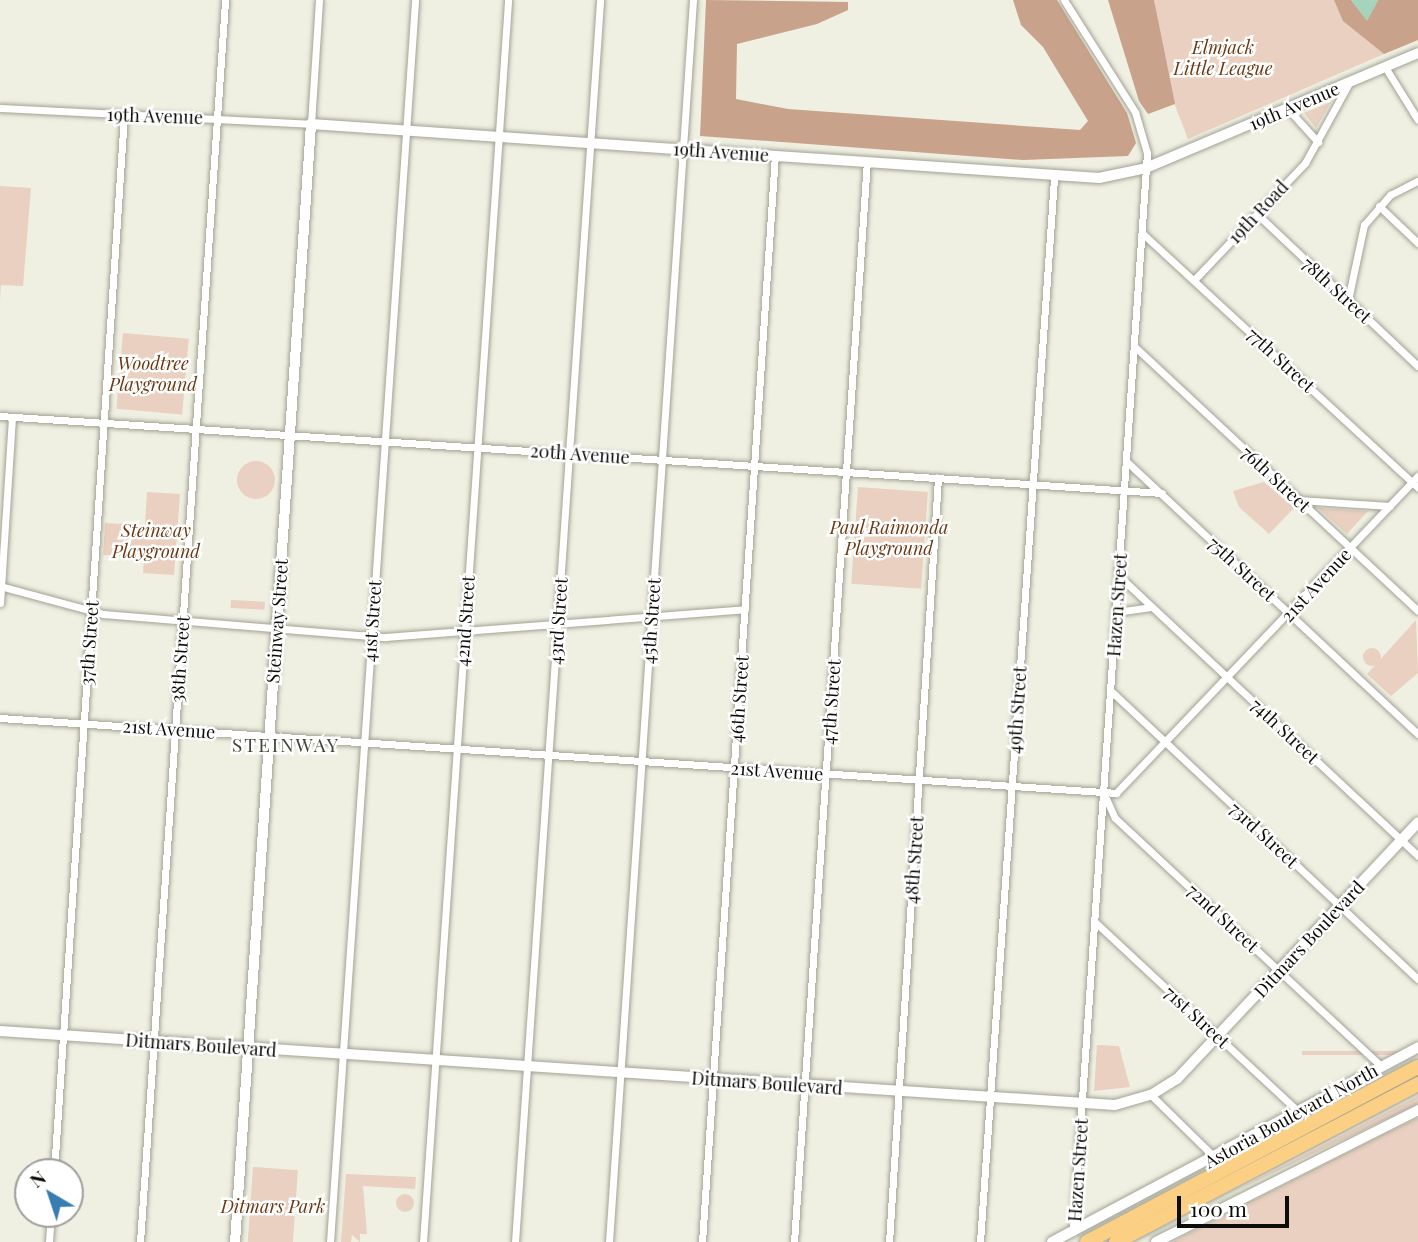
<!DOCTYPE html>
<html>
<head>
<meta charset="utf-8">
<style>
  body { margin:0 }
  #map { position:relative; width:1418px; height:1242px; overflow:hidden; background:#eff0e1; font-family:"Playfair Display",serif }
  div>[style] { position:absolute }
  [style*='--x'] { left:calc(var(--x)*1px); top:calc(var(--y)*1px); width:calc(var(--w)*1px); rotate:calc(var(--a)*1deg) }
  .green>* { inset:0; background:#e9d0c0; transform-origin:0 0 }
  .round { border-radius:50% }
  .forest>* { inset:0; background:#c8a28a }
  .water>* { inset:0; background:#a6d3bc }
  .roads { filter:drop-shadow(0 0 2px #a2a295) drop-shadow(0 0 2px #a2a295) }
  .street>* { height:7px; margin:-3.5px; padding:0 3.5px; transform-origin:3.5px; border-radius:3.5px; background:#fff }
  .secondary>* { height:10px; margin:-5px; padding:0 5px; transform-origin:5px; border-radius:5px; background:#fff }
  .highway>* { height:14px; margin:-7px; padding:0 7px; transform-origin:7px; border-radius:7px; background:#fbd084 }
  span { translate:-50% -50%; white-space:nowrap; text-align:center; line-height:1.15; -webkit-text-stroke:5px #fff; paint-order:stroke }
  .park-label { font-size:18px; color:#6b3913; font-style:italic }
  .street-label { font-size:18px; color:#0c0c08 }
  .neighbourhood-label { font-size:19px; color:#444438; letter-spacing:2px }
  .north { position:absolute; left:14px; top:1158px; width:70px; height:70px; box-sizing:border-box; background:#fff; border:2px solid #9e9e9c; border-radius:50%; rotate:321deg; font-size:19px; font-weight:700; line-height:28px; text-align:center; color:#0c0c08 }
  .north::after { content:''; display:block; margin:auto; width:24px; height:32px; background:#377db2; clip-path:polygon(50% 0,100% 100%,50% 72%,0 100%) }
  .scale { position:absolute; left:1177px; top:1196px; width:112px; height:32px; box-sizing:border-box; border:4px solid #0c0c08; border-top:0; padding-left:9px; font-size:21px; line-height:24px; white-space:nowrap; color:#0c0c08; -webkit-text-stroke:5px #fff; paint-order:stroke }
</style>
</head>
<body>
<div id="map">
  <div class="green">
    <div style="clip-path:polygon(1154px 0,1334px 0,1344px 21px,1384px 54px,1188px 139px,1168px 87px)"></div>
    <div style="clip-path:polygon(1331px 102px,1316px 128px,1304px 113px)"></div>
    <div style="clip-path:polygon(0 186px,31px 188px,23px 286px,1px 285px,0 300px)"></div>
    <div style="left:123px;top:333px;width:66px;height:76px;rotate:5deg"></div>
    <div class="round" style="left:237px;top:461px;width:38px;height:38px"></div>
    <div style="clip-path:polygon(1264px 482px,1294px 508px,1269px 534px,1239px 507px,1233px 491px)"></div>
    <div style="left:858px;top:487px;width:70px;height:97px;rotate:4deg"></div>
    <div style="clip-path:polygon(147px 492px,180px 494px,174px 575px,143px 573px,144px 558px,103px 555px,105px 523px,145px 525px)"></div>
    <div style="clip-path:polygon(1318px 508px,1368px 511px,1347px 534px)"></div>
    <div style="left:231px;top:600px;width:34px;height:8px;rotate:3deg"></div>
    <div style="clip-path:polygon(1416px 620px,1418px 673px,1391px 696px,1367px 674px)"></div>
    <div class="round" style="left:1363px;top:648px;width:18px;height:18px"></div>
    <div style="clip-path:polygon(1097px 1045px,1119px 1046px,1130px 1087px,1094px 1091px)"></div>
    <div style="left:1418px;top:1051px;width:4px;height:116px;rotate:90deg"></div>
    <div style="clip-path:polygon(1418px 1096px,1418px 1104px,1231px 1193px)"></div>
    <div style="clip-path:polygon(1418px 1118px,1418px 1242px,1172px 1242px,1384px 1134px)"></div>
    <div style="left:253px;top:1167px;width:45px;height:75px;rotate:4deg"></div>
    <div style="clip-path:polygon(346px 1174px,416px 1177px,415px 1189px,363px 1186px,367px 1234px,360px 1234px,360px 1242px,352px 1235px,351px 1242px,341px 1242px)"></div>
    <div class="round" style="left:396px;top:1194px;width:18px;height:18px"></div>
  </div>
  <div class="forest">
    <div style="clip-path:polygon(706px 0,848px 2px,848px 10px,817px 24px,737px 44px,736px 99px,788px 109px,1080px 130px,1088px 121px,1043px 47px,1021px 25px,1013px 0,1057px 0,1127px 113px,1136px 143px,1128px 156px,1023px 160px,700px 136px)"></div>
    <div style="clip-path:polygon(1108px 0,1154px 0,1175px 104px,1148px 114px,1139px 101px)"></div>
    <div style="clip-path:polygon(1334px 0,1351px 0,1367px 20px,1378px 0,1418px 0,1418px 40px,1384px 54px,1343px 21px)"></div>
  </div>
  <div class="water">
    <div style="clip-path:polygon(1351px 0,1378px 0,1367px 21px)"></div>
  </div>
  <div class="roads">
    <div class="street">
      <div style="--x:1064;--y:0;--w:133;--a:57.6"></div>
      <div style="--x:1135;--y:112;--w:43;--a:73.7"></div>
      <div style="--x:1147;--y:153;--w:1081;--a:93.93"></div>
      <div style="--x:1385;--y:67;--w:62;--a:58.1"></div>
      <div style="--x:0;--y:108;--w:311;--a:2.9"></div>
      <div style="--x:311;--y:124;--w:124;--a:-86.3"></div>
      <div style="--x:1288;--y:109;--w:45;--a:47.7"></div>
      <div style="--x:1379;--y:206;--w:54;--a:43.5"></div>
      <div style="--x:1257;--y:214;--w:221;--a:43.4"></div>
      <div style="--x:1142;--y:233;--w:376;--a:42.7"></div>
      <div style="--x:1195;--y:279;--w:160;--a:-46.5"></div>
      <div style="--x:1305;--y:163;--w:91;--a:-61.2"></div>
      <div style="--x:1348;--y:300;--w:77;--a:-78"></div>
      <div style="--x:1364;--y:225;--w:40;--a:-49"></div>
      <div style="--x:1390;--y:195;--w:31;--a:-27"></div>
      <div style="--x:1134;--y:346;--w:388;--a:43"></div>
      <div style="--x:0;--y:416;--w:1164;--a:3.79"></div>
      <div style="--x:1126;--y:461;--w:400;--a:43.1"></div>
      <div style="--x:1299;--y:500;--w:91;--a:3.8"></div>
      <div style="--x:1119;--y:576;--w:410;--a:43.1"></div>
      <div style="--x:0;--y:586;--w:107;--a:15.2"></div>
      <div style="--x:103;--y:614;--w:283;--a:4.7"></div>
      <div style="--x:385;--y:637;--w:361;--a:-4.4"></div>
      <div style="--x:0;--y:603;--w:186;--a:-86.3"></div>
      <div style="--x:1116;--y:612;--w:35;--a:-8"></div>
      <div style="--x:1111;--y:691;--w:421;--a:43.2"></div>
      <div style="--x:0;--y:718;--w:1119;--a:3.84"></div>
      <div style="--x:1116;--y:793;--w:438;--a:-46.4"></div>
      <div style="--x:1105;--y:796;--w:24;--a:66"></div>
      <div style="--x:1115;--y:818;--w:364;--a:43"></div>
      <div style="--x:1095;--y:922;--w:279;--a:43"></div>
      <div style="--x:1151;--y:1095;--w:90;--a:44.5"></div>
      <div style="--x:54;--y:1172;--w:1060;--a:-86.21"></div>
      <div style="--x:49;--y:1242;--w:28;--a:-86"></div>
      <div style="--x:140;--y:1242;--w:1245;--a:-86.08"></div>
      <div style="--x:330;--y:1242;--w:1245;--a:-86.08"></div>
      <div style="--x:423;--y:1242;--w:1245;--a:-86.08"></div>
      <div style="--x:515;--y:1242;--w:1245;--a:-86.08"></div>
      <div style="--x:609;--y:1242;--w:1245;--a:-86.13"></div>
      <div style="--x:702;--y:1242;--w:1089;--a:-86.16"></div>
      <div style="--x:794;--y:1242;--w:1083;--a:-86.14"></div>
      <div style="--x:889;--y:1242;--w:766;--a:-86.33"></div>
      <div style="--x:980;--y:1242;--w:1067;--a:-86.02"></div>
    </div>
    <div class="secondary">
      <div style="--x:0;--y:1031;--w:1117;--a:3.8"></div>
      <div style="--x:1115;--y:1105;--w:37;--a:-16"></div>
      <div style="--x:1151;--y:1095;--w:31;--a:-32"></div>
      <div style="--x:1177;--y:1079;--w:352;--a:-46.8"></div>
      <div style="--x:235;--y:1242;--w:1121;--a:-86.11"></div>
      <div style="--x:311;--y:124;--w:790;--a:3.92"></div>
      <div style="--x:1099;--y:178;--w:48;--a:-12"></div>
      <div style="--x:1146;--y:168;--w:295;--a:-22.9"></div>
      <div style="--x:1052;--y:1242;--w:415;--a:-28"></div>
      <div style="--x:1156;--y:1242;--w:293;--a:-26.7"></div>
    </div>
    <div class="highway">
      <div style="--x:1087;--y:1242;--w:374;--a:-27.9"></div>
      <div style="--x:1116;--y:1242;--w:341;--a:-27.6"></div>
    </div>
  </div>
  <div class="park-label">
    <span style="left:1223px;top:58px">Elmjack<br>Little League</span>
    <span style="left:153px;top:374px">Woodtree<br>Playground</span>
    <span style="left:889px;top:538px">Paul Raimonda<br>Playground</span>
    <span style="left:156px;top:541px">Steinway<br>Playground</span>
    <span style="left:273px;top:1206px">Ditmars Park</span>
  </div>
  <div class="street-label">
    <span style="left:1294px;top:106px;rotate:-23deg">19th Avenue</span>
    <span style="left:155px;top:116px;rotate:2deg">19th Avenue</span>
    <span style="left:721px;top:152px;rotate:4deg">19th Avenue</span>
    <span style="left:1258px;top:212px;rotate:-47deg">19th Road</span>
    <span style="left:1337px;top:290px;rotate:43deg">78th Street</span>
    <span style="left:1281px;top:360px;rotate:43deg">77th Street</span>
    <span style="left:580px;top:454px;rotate:4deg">20th Avenue</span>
    <span style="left:1276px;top:479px;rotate:43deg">76th Street</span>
    <span style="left:1242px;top:569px;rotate:43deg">75th Street</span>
    <span style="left:1316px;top:585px;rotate:-47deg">21st Avenue</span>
    <span style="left:1117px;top:605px;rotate:-86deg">Hazen Street</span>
    <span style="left:277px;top:621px;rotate:-86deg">Steinway Street</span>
    <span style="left:372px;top:621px;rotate:-86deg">41st Street</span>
    <span style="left:465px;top:621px;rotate:-86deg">42nd Street</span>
    <span style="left:558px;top:621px;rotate:-86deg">43rd Street</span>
    <span style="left:651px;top:621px;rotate:-86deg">45th Street</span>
    <span style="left:89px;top:643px;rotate:-86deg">37th Street</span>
    <span style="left:180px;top:659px;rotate:-86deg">38th Street</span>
    <span style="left:739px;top:699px;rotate:-86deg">46th Street</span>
    <span style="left:831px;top:702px;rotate:-86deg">47th Street</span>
    <span style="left:1017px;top:710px;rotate:-86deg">49th Street</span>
    <span style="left:169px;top:729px;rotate:4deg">21st Avenue</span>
    <span style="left:1285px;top:731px;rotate:43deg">74th Street</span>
    <span style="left:777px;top:771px;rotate:4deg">21st Avenue</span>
    <span style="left:1264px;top:835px;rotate:43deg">73rd Street</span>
    <span style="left:914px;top:860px;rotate:-86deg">48th Street</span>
    <span style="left:1223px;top:918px;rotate:43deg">72nd Street</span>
    <span style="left:1309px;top:939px;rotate:-47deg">Ditmars Boulevard</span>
    <span style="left:1197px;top:1017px;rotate:43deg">71st Street</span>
    <span style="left:201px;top:1045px;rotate:4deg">Ditmars Boulevard</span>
    <span style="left:767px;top:1083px;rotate:4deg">Ditmars Boulevard</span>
    <span style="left:1291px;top:1116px;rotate:-29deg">Astoria Boulevard North</span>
    <span style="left:1078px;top:1170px;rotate:-86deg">Hazen Street</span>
  </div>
  <div class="neighbourhood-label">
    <span style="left:286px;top:745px">STEINWAY</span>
  </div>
  <div class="north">N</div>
  <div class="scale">100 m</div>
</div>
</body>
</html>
